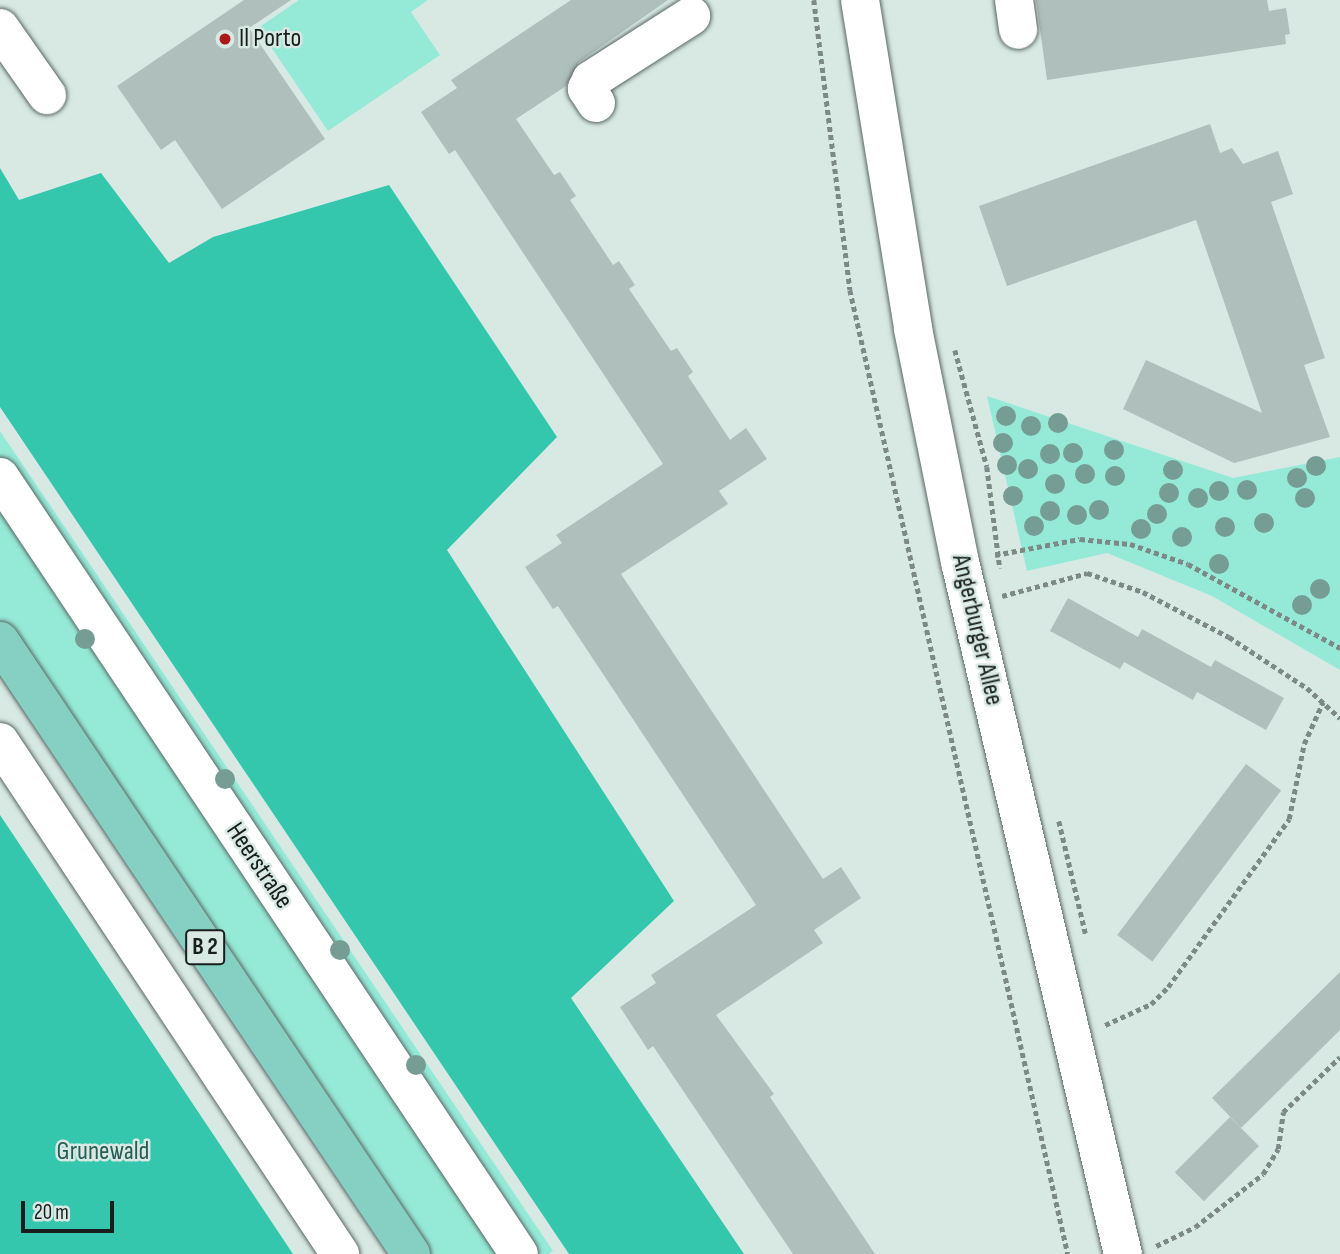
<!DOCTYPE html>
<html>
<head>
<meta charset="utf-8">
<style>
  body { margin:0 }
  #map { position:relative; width:1340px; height:1254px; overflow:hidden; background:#d8e9e4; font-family:"Sofia Sans Condensed",sans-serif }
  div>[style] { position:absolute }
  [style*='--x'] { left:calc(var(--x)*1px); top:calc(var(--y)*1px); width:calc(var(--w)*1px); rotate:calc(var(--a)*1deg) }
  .green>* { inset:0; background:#95ead7; transform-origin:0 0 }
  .forest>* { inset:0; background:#35c7ae }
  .building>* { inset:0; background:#afbfbb; transform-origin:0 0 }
  .path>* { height:4.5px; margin-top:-2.25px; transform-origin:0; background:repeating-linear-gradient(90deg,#7d8986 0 5px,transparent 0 8.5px) }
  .roads { filter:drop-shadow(0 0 2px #5a6864) drop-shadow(0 0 2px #5a6864) }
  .minor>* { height:38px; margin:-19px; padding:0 19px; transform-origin:19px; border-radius:19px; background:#fff }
  .major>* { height:38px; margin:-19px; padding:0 19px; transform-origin:19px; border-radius:19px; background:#86d0c3 }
  .trees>* { width:20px; height:20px; margin:-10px; border-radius:50%; background:#769d94 }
  .dots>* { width:19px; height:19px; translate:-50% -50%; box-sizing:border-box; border:4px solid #d8e9e4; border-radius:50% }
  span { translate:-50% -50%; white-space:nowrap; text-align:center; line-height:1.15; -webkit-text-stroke:5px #d8e9e4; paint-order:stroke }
  .shield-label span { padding:2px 5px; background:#d8e9e4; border:2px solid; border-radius:5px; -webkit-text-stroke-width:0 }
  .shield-label { font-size:24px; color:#181e1c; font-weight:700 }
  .poi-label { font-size:26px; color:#181e1c }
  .left { translate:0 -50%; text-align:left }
  .street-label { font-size:26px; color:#181e1c }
  .park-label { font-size:26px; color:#265e53 }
  .scale { position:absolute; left:21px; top:1201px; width:93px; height:32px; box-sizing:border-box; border:4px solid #181e1c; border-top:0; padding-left:9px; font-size:21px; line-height:24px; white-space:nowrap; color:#181e1c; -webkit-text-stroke:5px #d8e9e4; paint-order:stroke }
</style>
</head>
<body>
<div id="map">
  <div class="green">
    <div style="clip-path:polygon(299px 0,428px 0,411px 12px,440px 55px,328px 131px,258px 28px)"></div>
    <div style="clip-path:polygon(987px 396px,1233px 478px,1340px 457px,1340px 670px,1212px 596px,1107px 553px,1027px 571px)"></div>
    <div style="left:0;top:431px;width:989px;height:22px;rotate:56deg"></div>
    <div style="left:0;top:503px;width:903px;height:70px;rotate:56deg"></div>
  </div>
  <div class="forest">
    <div style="clip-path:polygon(0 168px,19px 200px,101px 173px,169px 263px,213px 237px,389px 185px,557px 437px,447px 550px,674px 901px,571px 998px,744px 1254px,569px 1254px,0 407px)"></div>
    <div style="clip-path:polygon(0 815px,293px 1254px,0 1254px)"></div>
  </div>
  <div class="building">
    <div style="clip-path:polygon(244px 0,291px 0,249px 28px,325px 139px,222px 209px,175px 140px,161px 150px,117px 86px)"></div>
    <div style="clip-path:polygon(571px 0,668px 0,579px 62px,566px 86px,516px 119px,554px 175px,560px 172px,576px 196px,570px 200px,613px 265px,619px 261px,635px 285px,629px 289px,671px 351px,677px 348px,693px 372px,688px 376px,730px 440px,746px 428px,767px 459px,719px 491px,728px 504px,621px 574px,823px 879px,841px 867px,861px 898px,814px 930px,823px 943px,716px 1015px,774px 1094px,770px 1097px,875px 1254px,793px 1254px,653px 1046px,648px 1050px,620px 1007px,656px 983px,651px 975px,756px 905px,558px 606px,553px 609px,525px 567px,562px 543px,556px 535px,663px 464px,455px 150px,449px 154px,421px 112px,457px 88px,451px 80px)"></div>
    <div style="clip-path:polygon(1036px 0,1267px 0,1269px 11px,1286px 8px,1290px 34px,1285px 35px,1286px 44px,1047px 80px)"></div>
    <div style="clip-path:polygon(1210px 124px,1220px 153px,1232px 148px,1243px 164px,1278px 151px,1293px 194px,1271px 202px,1325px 358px,1304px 365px,1330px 437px,1234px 463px,1123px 409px,1146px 360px,1262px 413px,1196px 220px,1007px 286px,979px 206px)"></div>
    <div style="clip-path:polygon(1068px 598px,1138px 637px,1142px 629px,1211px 667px,1215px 660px,1284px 698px,1266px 730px,1197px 692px,1193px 700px,1124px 662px,1120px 669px,1050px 631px)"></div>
    <div style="left:1246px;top:764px;width:44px;height:214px;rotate:37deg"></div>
    <div style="clip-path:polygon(1340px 972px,1340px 1030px,1241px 1128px,1212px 1098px)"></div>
    <div style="left:1230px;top:1117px;width:41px;height:78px;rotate:45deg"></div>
  </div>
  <div class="path">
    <div style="--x:814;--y:0;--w:292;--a:82.9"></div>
    <div style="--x:850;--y:290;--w:988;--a:77.26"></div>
    <div style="--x:955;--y:350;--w:121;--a:74.7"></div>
    <div style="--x:987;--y:467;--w:102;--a:82.7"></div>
    <div style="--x:995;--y:555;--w:86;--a:-10.7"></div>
    <div style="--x:1080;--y:539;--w:50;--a:5.7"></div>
    <div style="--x:1130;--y:544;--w:61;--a:19"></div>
    <div style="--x:1188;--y:564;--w:174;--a:28.9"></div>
    <div style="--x:1002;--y:596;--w:88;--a:-15.1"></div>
    <div style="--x:1087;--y:573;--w:59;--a:18.7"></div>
    <div style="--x:1143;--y:592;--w:97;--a:27.6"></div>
    <div style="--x:1229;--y:637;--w:93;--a:33.2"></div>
    <div style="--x:1307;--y:688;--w:45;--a:42.3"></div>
    <div style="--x:1059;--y:821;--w:117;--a:76.7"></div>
    <div style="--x:1105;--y:1025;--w:51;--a:-24.5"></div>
    <div style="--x:1151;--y:1004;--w:24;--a:-45"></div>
    <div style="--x:1168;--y:987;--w:207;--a:-54.2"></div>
    <div style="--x:1289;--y:819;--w:76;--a:-78.7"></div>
    <div style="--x:1304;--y:744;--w:46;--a:-65.7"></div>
    <div style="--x:1156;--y:1246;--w:43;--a:-26"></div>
    <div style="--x:1195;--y:1227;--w:86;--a:-37.9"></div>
    <div style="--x:1263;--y:1174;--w:29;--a:-59"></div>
    <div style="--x:1278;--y:1149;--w:37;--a:-82"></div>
    <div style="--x:1283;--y:1112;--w:79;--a:-44"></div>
  </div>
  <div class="roads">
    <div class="minor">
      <div style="--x:860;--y:0;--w:333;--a:80.8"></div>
      <div style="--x:913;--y:329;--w:238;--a:78.6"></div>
      <div style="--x:960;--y:562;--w:711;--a:76.75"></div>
      <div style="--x:1014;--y:0;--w:30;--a:82"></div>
      <div style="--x:0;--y:28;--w:82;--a:55"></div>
      <div style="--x:596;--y:103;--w:17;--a:-123"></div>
      <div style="--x:587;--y:89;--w:10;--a:-66"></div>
      <div style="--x:591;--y:80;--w:119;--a:-32.6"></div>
      <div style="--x:0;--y:477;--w:934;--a:56.26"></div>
      <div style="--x:0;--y:742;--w:615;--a:56.41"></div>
    </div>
    <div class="major">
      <div style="--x:0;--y:641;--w:738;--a:56.16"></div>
    </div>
  </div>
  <div class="trees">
    <div style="left:1006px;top:416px"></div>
    <div style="left:1058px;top:423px"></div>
    <div style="left:1031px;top:426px"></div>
    <div style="left:1003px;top:443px"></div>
    <div style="left:1114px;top:450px"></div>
    <div style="left:1073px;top:453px"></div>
    <div style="left:1050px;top:454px"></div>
    <div style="left:1007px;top:465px"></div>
    <div style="left:1316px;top:466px"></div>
    <div style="left:1028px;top:469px"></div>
    <div style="left:1173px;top:470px"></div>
    <div style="left:1085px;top:474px"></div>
    <div style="left:1115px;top:476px"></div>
    <div style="left:1297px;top:478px"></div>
    <div style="left:1055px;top:484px"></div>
    <div style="left:1247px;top:490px"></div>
    <div style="left:1219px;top:491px"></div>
    <div style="left:1169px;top:493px"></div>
    <div style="left:1013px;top:496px"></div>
    <div style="left:1198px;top:498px"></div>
    <div style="left:1305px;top:498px"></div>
    <div style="left:1099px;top:510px"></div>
    <div style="left:1050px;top:511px"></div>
    <div style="left:1157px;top:514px"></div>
    <div style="left:1077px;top:515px"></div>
    <div style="left:1264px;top:523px"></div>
    <div style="left:1034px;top:526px"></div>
    <div style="left:1225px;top:527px"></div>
    <div style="left:1141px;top:529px"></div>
    <div style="left:1182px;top:537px"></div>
    <div style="left:1219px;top:564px"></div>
    <div style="left:1320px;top:589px"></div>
    <div style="left:1302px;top:605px"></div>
    <div style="left:85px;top:639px"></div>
    <div style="left:225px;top:779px"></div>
    <div style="left:340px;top:950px"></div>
    <div style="left:416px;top:1065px"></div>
  </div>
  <div class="dots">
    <div style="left:225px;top:39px;background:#ac1a17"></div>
  </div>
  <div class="shield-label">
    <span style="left:205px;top:947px">B 2</span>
  </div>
  <div class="poi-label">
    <span class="left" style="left:239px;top:39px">Il Porto</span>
  </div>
  <div class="street-label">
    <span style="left:977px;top:630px;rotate:77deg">Angerburger Allee</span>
    <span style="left:259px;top:866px;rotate:56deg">Heerstraße</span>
  </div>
  <div class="park-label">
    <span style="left:103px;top:1152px">Grunewald</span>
  </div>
  <div class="scale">20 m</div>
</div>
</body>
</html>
